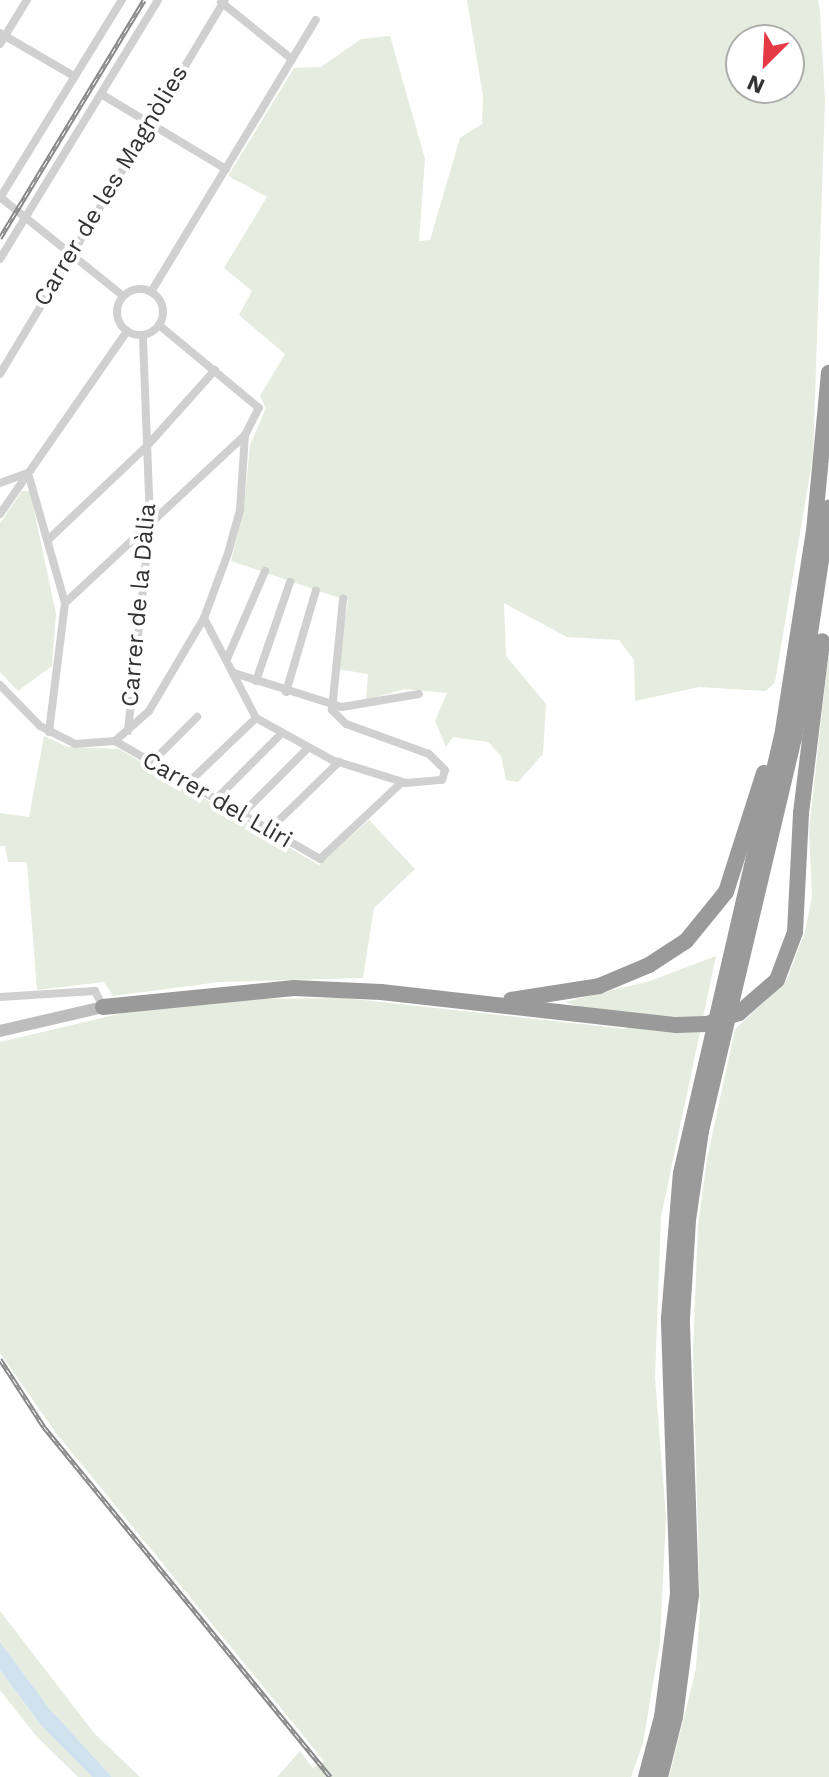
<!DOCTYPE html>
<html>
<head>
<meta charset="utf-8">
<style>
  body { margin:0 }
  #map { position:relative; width:829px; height:1777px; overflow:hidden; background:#fff; font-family:"Work Sans",sans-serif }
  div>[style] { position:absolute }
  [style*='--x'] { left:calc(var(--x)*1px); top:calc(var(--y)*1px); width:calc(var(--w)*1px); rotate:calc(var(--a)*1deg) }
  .green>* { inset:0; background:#e6ecdf }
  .water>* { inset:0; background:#cfe2ee }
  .street>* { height:8px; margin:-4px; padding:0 4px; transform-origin:4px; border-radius:4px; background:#d0d0d0 }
  .street>.ring { margin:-4px; padding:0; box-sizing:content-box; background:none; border:8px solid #d0d0d0; border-radius:50% }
  .secondary>* { height:12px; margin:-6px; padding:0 6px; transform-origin:6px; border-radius:6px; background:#bdbdbd }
  .highway>* { height:16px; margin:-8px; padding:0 8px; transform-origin:8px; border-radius:8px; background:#9a9a9a }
  .rail>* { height:5px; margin-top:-2.5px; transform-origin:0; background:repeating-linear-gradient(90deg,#fff 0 6px,#888 0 12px); box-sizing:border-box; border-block:2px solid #888 }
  span { translate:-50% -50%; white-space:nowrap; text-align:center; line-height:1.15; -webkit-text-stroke:8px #fff; paint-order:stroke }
  .street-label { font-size:24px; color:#333 }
  .north { position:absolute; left:725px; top:24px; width:80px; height:80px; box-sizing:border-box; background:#fff; border:2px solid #adadad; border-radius:50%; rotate:204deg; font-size:22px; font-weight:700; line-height:32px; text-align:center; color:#333 }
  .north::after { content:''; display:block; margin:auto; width:28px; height:36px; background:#e63946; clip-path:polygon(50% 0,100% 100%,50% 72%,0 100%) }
</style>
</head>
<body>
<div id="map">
  <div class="green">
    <div style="clip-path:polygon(evenodd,467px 0,818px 0,820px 12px,825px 100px,813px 456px,775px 682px,766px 691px,699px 687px,635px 701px,634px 660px,619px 640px,567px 637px,504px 603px,506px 656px,546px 704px,543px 754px,518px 782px,506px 780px,501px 756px,488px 742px,453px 737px,446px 747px,435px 721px,447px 693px,405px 689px,366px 700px,368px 674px,337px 669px,348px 601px,231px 561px,244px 508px,250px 445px,266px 408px,260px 396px,285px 354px,239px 315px,252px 291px,224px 268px,267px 197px,228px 176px,294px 68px,321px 67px,361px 39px,390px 36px,425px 159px,419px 241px,430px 240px,460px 138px,482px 124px,483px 96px,467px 0,741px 40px,789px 40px,789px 88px,741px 88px,741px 40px)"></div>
    <div style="clip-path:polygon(22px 491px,30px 491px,56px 614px,52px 666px,18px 691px,0 672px,0 523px)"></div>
    <div style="clip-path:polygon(829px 649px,829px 1777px,669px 1777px,696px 1669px,700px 1607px,693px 1353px,698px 1225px,707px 1159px,735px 1029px,786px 982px,805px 932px,812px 896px,809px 830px)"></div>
    <div style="clip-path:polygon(44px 736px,68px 747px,119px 749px,319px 865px,369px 820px,415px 869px,374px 908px,363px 978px,219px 982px,113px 996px,104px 982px,37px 990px,27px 862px,8px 862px,5px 846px,0 846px,0 813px,29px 817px)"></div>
    <div style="clip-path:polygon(716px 956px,661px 1217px,655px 1378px,666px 1517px,660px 1642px,643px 1743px,631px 1777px,277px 1777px,300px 1751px,313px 1768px,324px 1761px,56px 1433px,0 1353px,0 1042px,140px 1009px,263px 999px,345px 998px,626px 1029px,631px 1023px,565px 1002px,650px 981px)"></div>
    <div style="clip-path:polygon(0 1611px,94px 1733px,140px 1777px,112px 1777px,49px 1708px,0 1642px)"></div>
    <div style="clip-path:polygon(0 1670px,44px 1729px,92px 1777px,78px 1777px,37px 1737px,0 1690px)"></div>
  </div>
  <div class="water">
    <div style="clip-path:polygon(0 1642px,49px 1708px,112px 1777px,92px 1777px,44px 1729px,0 1670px)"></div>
  </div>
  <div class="street">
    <div style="--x:221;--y:2;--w:91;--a:38.8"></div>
    <div style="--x:0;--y:33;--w:86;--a:30.2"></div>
    <div style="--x:0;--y:44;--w:52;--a:-58.5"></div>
    <div style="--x:101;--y:94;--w:146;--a:31"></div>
    <div style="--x:0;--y:197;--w:158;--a:38.8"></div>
    <div style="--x:0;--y:198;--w:233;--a:-58.4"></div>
    <div style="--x:0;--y:259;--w:303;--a:-58.6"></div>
    <div class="ring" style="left:117px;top:289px;width:38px;height:38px"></div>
    <div style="--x:151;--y:292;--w:318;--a:-58.8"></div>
    <div style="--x:0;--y:374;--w:436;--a:-59"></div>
    <div style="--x:0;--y:483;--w:30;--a:-20"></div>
    <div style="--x:28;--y:473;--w:135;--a:74.1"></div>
    <div style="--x:65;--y:603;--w:130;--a:97.1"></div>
    <div style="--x:0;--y:514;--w:223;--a:-55.2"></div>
    <div style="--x:49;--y:539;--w:135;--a:-43.5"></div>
    <div style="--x:147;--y:446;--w:102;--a:-48.2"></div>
    <div style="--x:65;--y:603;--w:246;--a:-43"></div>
    <div style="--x:245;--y:435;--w:30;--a:-63"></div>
    <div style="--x:259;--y:408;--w:130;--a:-140.3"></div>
    <div style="--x:204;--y:618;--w:113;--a:62.5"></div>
    <div style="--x:256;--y:718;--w:87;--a:28.9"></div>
    <div style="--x:332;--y:760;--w:77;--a:17.3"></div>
    <div style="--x:406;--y:783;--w:36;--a:-5"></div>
    <div style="--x:442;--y:780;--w:10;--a:-73"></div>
    <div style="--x:445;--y:770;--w:23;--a:-135"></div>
    <div style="--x:429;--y:754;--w:88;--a:-160.1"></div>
    <div style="--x:346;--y:724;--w:20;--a:-135"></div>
    <div style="--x:332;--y:710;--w:112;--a:-84.3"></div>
    <div style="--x:227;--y:659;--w:96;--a:-66.6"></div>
    <div style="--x:234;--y:673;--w:113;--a:17.5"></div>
    <div style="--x:342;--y:707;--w:78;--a:-9.6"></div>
    <div style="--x:256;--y:681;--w:105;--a:-71"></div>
    <div style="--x:0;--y:685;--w:57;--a:45.7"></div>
    <div style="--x:40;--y:726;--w:39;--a:27"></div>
    <div style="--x:75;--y:744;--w:40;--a:-4.3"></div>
    <div style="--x:115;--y:741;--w:45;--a:-41.4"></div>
    <div style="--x:149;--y:711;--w:108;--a:-59.4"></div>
    <div style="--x:204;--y:618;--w:69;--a:-69.7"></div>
    <div style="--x:228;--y:553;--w:45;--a:-74.4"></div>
    <div style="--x:240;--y:510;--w:75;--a:-86.2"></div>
    <div style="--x:286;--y:692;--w:106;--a:-73.6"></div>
    <div style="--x:128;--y:731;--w:211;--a:-84"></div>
    <div style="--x:150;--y:521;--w:186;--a:-92.2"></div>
    <div style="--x:115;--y:741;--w:237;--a:29.9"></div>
    <div style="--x:320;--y:859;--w:112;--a:-43.2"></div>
    <div style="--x:152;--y:762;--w:64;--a:-45"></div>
    <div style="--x:188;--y:783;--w:94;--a:-43.7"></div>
    <div style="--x:216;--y:799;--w:93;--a:-45"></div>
    <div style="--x:242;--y:814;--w:93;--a:-45"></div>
    <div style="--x:269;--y:830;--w:98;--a:-44.2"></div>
    <div style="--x:0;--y:997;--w:95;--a:-3.6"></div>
    <div style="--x:95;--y:991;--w:18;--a:63"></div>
  </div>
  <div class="secondary">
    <div style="--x:0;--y:1031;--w:106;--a:-13.1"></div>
  </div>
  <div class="highway">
    <div style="--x:511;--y:1000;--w:89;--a:-9"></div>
    <div style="--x:599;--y:986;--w:54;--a:-22.8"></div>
    <div style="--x:649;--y:965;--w:44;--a:-33"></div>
    <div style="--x:686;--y:941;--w:63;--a:-50.8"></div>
    <div style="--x:726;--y:892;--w:125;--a:-72.3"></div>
    <div style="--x:103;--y:1007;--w:192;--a:-5.7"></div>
    <div style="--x:294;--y:988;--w:87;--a:2.6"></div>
    <div style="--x:381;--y:992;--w:297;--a:6.4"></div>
    <div style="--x:676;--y:1025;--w:31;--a:-2"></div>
    <div style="--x:707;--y:1024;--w:34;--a:-19"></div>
    <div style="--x:739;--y:1013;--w:50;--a:-41"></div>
    <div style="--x:777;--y:980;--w:51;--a:-69.4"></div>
    <div style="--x:795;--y:932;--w:119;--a:-87.1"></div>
    <div style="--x:801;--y:813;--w:173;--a:-83"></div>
    <div style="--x:646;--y:1777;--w:62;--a:-75.1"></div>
    <div style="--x:662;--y:1717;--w:124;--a:-82.6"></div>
    <div style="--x:678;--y:1594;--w:276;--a:-91.9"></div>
    <div style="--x:669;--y:1318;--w:145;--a:-85.3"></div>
    <div style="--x:681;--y:1173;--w:448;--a:-77"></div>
    <div style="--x:782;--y:737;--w:208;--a:-81.2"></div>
    <div style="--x:814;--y:531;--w:159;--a:-84.6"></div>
    <div style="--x:660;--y:1777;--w:62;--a:-76"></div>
    <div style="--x:675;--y:1717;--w:123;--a:-82.5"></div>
    <div style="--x:691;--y:1595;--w:277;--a:-91.9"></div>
    <div style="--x:682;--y:1318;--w:98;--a:-86.5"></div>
    <div style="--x:688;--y:1220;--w:90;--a:-81.7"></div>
    <div style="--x:701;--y:1131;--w:403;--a:-76.7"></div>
    <div style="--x:794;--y:739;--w:234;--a:-81.4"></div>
  </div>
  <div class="rail">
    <div style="--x:0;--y:238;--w:278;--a:-58.8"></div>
    <div style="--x:0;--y:1359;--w:81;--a:57.1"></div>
    <div style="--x:44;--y:1427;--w:452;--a:50.7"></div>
  </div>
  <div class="street-label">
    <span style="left:111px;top:186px;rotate:-59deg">Carrer de les Magnòlies</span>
    <span style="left:139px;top:605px;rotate:-85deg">Carrer de la Dàlia</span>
    <span style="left:217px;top:800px;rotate:30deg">Carrer del Lliri</span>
  </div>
  <div class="north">N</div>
</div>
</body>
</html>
